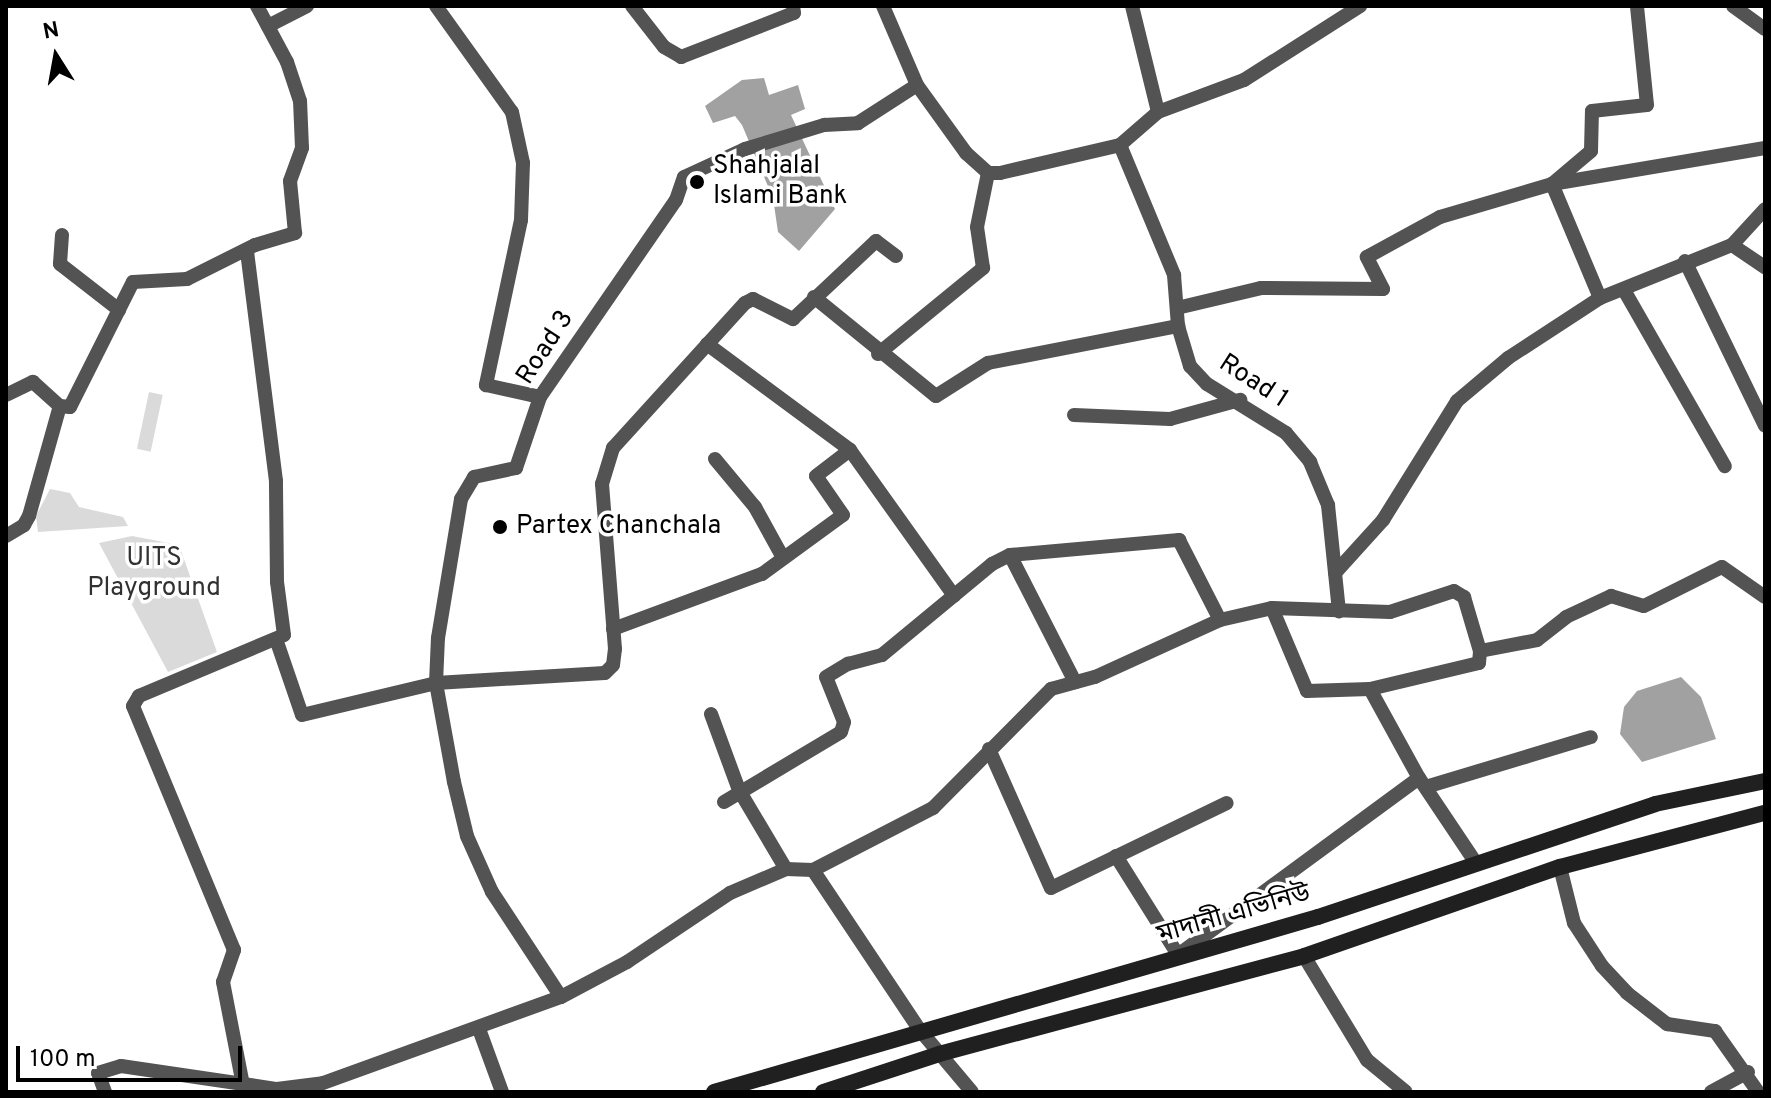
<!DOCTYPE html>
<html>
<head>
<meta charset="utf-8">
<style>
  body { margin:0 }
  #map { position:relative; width:1771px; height:1098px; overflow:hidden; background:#fff; font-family:Overpass,"Noto Sans Bengali",sans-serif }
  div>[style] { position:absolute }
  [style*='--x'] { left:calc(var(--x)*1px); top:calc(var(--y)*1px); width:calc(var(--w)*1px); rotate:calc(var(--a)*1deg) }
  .green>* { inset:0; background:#dadada; transform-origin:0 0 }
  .water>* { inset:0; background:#a1a1a1 }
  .minor>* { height:14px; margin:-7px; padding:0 7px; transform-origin:7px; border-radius:7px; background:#535353 }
  .secondary>* { height:16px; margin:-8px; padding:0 8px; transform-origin:8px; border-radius:8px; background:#202020 }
  .dots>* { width:22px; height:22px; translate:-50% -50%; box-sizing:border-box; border:4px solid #fff; border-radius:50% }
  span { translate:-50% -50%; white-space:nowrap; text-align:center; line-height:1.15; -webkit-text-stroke:7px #fff; paint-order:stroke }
  .poi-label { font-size:26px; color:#000 }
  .left { translate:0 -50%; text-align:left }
  .street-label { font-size:26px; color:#000 }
  .park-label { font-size:26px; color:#313131 }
  .frame { position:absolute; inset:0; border:8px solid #000; pointer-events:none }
  .north { position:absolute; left:16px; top:16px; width:80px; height:80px; -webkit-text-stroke:6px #fff; paint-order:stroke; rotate:349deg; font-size:22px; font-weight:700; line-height:32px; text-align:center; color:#000 }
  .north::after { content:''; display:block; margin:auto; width:28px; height:36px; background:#000; clip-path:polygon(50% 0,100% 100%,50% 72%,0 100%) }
  .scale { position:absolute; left:16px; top:1046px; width:226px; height:36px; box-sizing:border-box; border:4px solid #000; border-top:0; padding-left:10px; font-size:24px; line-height:28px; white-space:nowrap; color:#000; -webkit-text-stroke:6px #fff; paint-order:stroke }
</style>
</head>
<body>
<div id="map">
  <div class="green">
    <div style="left:149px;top:392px;width:14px;height:58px;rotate:12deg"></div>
    <div style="clip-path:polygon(50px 489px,70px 493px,79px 507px,123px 517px,128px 526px,38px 532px,36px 516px)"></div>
    <div style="clip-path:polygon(132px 536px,179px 545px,217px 652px,168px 672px,99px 543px)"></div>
  </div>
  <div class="water">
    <div style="clip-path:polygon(764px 78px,769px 95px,798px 85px,805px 109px,791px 115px,835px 209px,799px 251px,778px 232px,773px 198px,742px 125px,735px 116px,713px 123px,705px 106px,742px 80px)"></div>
    <div style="clip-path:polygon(1681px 677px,1701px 697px,1716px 739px,1642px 762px,1620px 734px,1624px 707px,1637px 691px)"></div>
  </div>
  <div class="minor">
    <div style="--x:436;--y:6;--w:130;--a:54.4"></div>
    <div style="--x:512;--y:112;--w:52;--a:77.8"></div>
    <div style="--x:523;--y:163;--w:57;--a:92"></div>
    <div style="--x:521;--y:220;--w:169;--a:102"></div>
    <div style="--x:486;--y:385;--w:55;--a:12.5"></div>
    <div style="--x:632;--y:6;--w:52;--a:52"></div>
    <div style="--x:664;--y:47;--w:20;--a:30"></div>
    <div style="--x:681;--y:57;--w:121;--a:-21.3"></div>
    <div style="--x:794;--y:13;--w:7;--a:-98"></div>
    <div style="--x:883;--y:6;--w:86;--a:66.7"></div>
    <div style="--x:917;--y:85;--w:84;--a:54.2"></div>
    <div style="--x:966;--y:153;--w:30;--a:42"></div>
    <div style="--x:988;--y:173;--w:12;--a:0"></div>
    <div style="--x:1000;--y:173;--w:123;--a:-13.1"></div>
    <div style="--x:1120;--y:145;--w:50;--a:-41"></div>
    <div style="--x:1158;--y:112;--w:92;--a:-20.4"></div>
    <div style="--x:1244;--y:80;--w:138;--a:-32.5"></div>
    <div style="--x:1132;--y:6;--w:109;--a:76.2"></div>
    <div style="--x:1733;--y:6;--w:39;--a:36"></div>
    <div style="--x:268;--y:26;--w:44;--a:-27.1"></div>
    <div style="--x:1120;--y:145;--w:141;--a:67.4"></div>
    <div style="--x:1174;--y:275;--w:51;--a:85.5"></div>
    <div style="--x:1178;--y:326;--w:42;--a:73.3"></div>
    <div style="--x:1190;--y:366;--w:25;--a:47"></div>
    <div style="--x:1207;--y:384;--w:93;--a:31.8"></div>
    <div style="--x:1286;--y:433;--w:38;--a:50"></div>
    <div style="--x:1310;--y:462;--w:47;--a:67.3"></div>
    <div style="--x:1328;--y:505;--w:107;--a:84.1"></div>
    <div style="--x:62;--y:235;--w:29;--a:94"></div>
    <div style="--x:60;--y:264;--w:75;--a:37.9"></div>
    <div style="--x:1732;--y:245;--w:40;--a:34"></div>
    <div style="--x:1685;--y:261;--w:183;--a:64.1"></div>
    <div style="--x:1624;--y:290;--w:203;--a:60.2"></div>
    <div style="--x:814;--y:297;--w:157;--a:39.1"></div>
    <div style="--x:936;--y:396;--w:62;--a:-32.4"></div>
    <div style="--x:988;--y:363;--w:194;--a:-11"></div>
    <div style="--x:1600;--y:298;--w:124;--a:-112.8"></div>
    <div style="--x:1552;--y:184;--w:51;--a:-40.2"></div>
    <div style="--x:1591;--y:151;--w:40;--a:-88.6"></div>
    <div style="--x:1592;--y:111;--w:55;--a:-6.2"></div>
    <div style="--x:1647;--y:105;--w:100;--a:-95.8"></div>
    <div style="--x:1177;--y:308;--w:86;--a:-13.4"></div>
    <div style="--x:1261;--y:288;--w:122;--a:0.5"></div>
    <div style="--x:1383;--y:289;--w:36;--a:-117"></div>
    <div style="--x:1367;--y:257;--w:83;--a:-28.7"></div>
    <div style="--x:1440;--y:217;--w:117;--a:-16.4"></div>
    <div style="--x:1552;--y:184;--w:216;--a:-9.6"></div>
    <div style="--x:707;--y:344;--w:178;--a:36.5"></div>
    <div style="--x:850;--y:450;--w:179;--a:54.5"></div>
    <div style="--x:878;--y:354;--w:136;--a:-39.3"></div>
    <div style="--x:983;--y:268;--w:41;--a:-98.3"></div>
    <div style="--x:977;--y:227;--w:55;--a:-78.5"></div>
    <div style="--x:6;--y:395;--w:30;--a:-26"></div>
    <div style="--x:33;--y:382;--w:36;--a:42"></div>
    <div style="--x:60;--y:406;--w:10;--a:6"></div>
    <div style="--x:70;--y:407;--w:140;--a:-63.3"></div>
    <div style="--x:133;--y:282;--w:54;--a:-3.2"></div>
    <div style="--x:187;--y:279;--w:76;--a:-26.6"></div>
    <div style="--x:255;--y:245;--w:42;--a:-16.7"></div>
    <div style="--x:295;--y:233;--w:52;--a:-95.5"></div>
    <div style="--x:290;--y:181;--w:35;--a:-70"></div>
    <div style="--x:302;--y:148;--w:47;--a:-92.4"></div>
    <div style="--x:300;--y:101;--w:41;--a:-108.4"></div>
    <div style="--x:287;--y:62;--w:64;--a:-118.2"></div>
    <div style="--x:1074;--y:415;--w:96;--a:2.4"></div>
    <div style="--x:1170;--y:419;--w:73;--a:-15.2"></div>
    <div style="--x:715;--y:459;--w:62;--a:50.2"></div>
    <div style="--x:755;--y:507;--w:56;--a:61.1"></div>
    <div style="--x:6;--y:536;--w:21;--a:-31"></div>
    <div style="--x:24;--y:525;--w:10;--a:-61"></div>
    <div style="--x:29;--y:516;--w:114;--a:-74.3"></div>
    <div style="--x:1010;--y:555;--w:143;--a:62.9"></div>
    <div style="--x:1335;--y:573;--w:72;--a:-47.8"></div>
    <div style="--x:1383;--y:520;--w:140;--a:-58.1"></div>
    <div style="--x:1457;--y:401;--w:67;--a:-40.1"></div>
    <div style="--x:1508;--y:358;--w:110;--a:-33.1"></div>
    <div style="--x:1600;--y:298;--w:142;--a:-21.9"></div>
    <div style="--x:1732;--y:245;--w:49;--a:-47.5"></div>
    <div style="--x:1272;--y:608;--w:90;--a:67.1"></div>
    <div style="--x:1307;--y:691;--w:63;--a:-1.8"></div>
    <div style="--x:1370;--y:689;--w:112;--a:-13.4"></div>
    <div style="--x:1479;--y:663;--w:12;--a:-85"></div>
    <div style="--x:613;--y:629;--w:159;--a:-20.3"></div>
    <div style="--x:762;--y:574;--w:100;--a:-36.1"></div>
    <div style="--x:843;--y:515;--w:47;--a:-124.7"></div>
    <div style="--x:816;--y:476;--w:43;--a:-37.4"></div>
    <div style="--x:276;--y:639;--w:80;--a:71.1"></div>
    <div style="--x:302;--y:715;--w:138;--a:-13.4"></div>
    <div style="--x:436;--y:683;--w:169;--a:-3.4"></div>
    <div style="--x:605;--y:673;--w:11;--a:-45"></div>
    <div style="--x:613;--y:665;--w:16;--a:-83"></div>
    <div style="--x:615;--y:649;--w:166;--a:-94.5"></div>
    <div style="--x:602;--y:484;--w:38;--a:-73"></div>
    <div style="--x:613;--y:448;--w:196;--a:-47.7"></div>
    <div style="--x:745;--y:303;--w:9;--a:-27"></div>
    <div style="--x:753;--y:299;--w:45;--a:26.6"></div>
    <div style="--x:793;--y:319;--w:114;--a:-43.2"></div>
    <div style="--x:876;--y:241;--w:25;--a:37"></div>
    <div style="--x:1370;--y:689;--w:102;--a:61.2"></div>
    <div style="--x:1419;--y:778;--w:102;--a:56.2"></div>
    <div style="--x:711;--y:714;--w:81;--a:69.8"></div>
    <div style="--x:739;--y:790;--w:92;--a:59.3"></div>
    <div style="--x:989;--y:749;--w:152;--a:66"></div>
    <div style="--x:1051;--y:888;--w:195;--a:-25.8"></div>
    <div style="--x:1429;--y:786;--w:169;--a:-16.8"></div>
    <div style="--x:724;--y:802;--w:136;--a:-30.9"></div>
    <div style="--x:841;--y:732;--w:10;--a:-73"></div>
    <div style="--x:844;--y:722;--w:48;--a:-111.8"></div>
    <div style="--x:826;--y:677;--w:26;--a:-31"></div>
    <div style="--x:848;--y:664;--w:35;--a:-15"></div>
    <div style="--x:882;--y:655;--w:143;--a:-39.6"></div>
    <div style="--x:992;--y:564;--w:20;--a:-27"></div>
    <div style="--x:1010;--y:555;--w:170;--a:-5.1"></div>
    <div style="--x:1179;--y:540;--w:90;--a:62.9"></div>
    <div style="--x:1116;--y:856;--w:117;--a:57.9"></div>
    <div style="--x:1178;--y:955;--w:299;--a:-36.3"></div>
    <div style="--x:1560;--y:867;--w:58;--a:76"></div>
    <div style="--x:1574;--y:923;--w:51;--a:56.9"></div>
    <div style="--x:1602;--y:966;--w:37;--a:47"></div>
    <div style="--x:1627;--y:993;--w:51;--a:37.8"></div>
    <div style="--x:1667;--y:1024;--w:49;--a:8.3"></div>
    <div style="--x:1715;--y:1031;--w:75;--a:54.8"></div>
    <div style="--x:813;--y:870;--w:191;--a:56.3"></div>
    <div style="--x:919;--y:1029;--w:82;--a:49.9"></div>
    <div style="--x:1304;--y:956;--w:122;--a:58.8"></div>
    <div style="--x:1367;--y:1060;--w:50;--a:39.4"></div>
    <div style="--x:561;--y:997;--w:126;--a:-123.3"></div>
    <div style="--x:492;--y:892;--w:61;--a:-114.1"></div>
    <div style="--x:467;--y:836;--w:56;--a:-103.5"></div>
    <div style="--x:454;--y:782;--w:101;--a:-100.3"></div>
    <div style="--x:436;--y:683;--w:45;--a:-87.5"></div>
    <div style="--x:438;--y:638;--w:141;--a:-80.6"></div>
    <div style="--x:461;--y:499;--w:26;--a:-59"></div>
    <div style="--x:474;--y:477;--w:43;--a:-12.1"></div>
    <div style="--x:516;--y:468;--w:75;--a:-71.3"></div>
    <div style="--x:540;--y:397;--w:239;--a:-55.4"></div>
    <div style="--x:676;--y:200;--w:24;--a:-71"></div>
    <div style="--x:684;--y:177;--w:67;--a:-24.7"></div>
    <div style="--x:745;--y:149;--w:83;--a:-16.9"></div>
    <div style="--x:824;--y:125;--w:34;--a:-3"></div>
    <div style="--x:858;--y:123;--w:70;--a:-32.8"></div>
    <div style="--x:479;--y:1029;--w:67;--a:69.9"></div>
    <div style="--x:243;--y:1085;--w:105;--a:-101"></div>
    <div style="--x:223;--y:982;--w:34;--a:-71"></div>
    <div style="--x:234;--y:950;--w:264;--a:-112.5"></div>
    <div style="--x:133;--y:706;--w:12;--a:-59"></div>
    <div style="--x:139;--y:696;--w:157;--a:-22.8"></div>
    <div style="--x:284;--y:635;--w:53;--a:-97.5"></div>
    <div style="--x:277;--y:582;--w:101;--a:-90.6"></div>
    <div style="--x:276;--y:481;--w:233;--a:-97.2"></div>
    <div style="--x:105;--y:1092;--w:20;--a:-110"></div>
    <div style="--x:98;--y:1073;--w:24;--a:-17"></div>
    <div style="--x:121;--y:1066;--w:158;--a:8.4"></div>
    <div style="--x:277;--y:1089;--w:46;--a:-7.4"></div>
    <div style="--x:323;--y:1083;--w:253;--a:-19.9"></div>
    <div style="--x:561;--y:997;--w:75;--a:-27.9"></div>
    <div style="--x:627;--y:962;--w:124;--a:-33.8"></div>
    <div style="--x:730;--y:893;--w:61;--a:-23.2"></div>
    <div style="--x:786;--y:869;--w:27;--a:2"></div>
    <div style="--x:813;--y:870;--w:135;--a:-27.3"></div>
    <div style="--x:933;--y:808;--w:168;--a:-45.2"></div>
    <div style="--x:1051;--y:689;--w:46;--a:-15.3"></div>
    <div style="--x:1095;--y:677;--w:137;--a:-24.5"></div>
    <div style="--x:1220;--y:620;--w:53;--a:-13"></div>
    <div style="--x:1272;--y:608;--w:118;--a:1.9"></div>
    <div style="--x:1390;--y:612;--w:67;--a:-18.2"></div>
    <div style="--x:1454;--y:591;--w:12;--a:31"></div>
    <div style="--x:1464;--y:597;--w:56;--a:73.5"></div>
    <div style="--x:1480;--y:651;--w:58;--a:-10.9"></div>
    <div style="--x:1537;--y:640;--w:37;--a:-38"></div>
    <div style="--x:1566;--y:617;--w:50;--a:-25"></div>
    <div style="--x:1611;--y:596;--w:34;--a:17"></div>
    <div style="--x:1644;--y:606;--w:87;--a:-26.6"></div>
    <div style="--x:1722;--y:567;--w:52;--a:34.9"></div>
    <div style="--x:1711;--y:1092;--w:42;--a:-28.4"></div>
  </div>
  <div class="secondary">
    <div style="--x:714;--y:1092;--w:629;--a:-16.16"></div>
    <div style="--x:1318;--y:917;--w:355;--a:-18.5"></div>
    <div style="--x:1655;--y:804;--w:112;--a:-11.8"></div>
    <div style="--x:823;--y:1092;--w:122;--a:-18.1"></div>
    <div style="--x:939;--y:1054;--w:378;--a:-15"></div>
    <div style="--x:1304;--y:956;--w:271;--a:-19.2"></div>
    <div style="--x:1560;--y:867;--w:212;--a:-14.8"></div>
  </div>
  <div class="dots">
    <div style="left:697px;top:182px;background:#000"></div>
    <div style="left:500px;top:527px;background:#000"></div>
  </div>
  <div class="poi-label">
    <span class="left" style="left:713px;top:182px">Shahjalal<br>Islami Bank</span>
    <span class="left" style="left:516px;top:527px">Partex Chanchala</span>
  </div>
  <div class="street-label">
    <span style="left:546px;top:348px;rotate:-57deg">Road 3</span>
    <span style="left:1253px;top:382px;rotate:33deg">Road 1</span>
    <span style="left:1234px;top:915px;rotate:-16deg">মাদানী এভিনিউ</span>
  </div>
  <div class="park-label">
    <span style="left:154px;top:574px">UITS<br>Playground</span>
  </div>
  <div class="frame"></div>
  <div class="north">N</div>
  <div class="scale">100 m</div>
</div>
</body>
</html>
